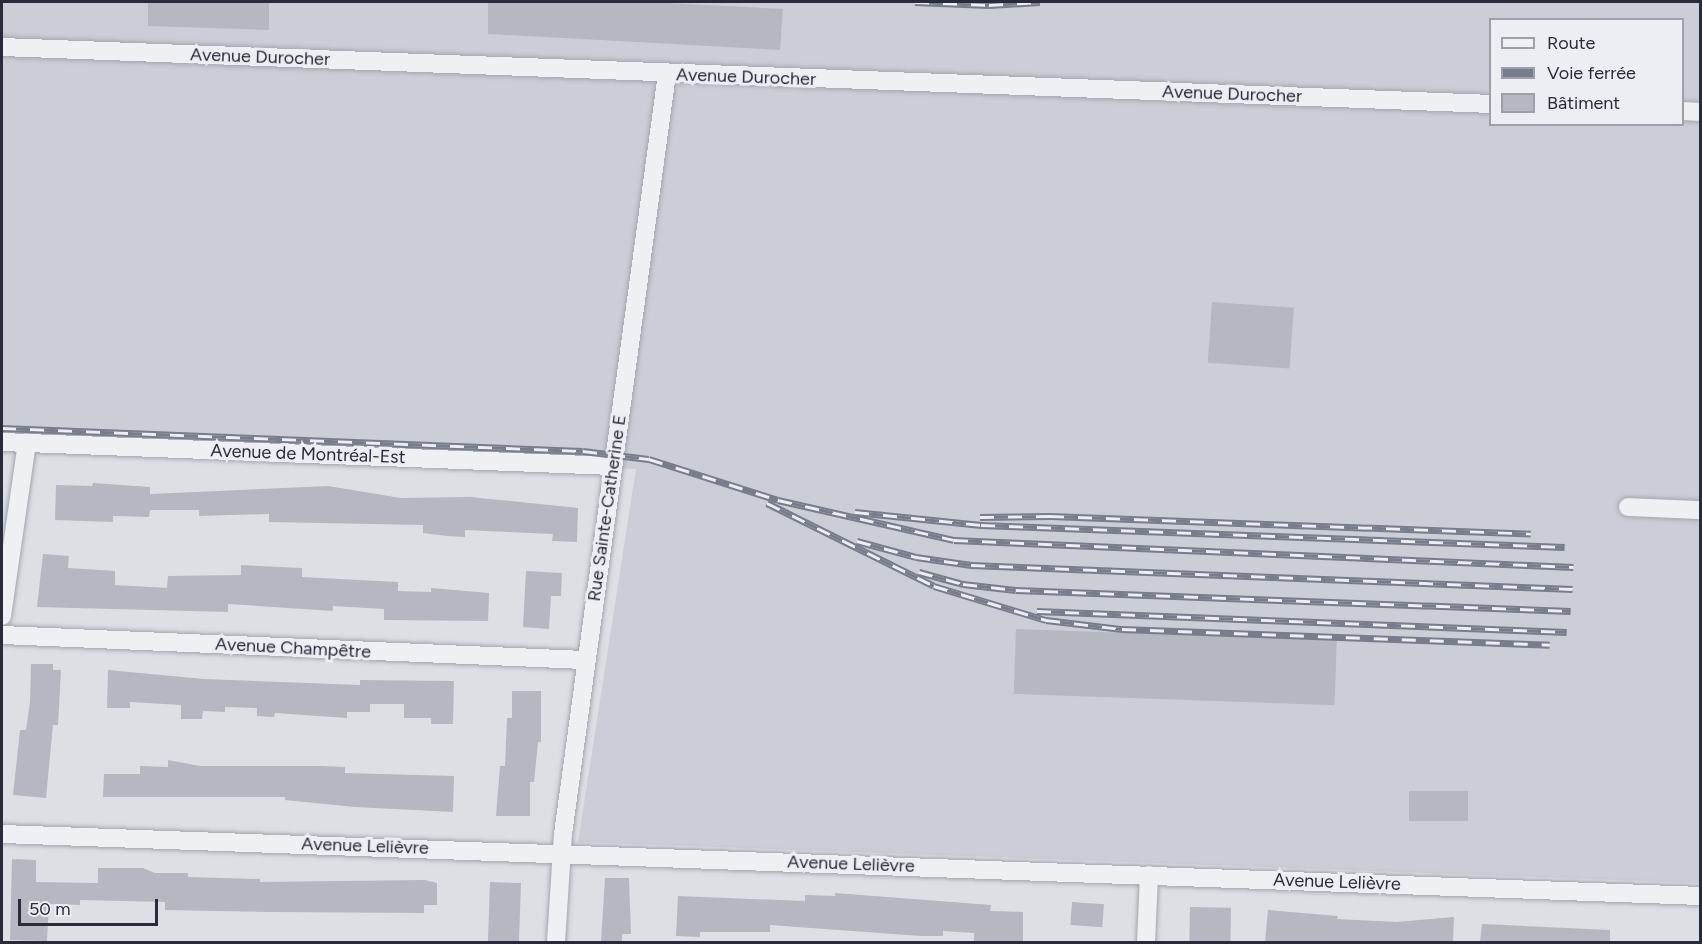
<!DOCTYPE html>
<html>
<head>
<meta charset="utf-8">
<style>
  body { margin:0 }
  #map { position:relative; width:1702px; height:944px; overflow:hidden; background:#dddfe5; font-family:Figtree,sans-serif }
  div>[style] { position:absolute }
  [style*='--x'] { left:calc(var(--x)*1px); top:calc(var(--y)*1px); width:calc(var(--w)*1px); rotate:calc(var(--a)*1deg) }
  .built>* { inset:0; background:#cbced6 }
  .building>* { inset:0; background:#b5b8c1; transform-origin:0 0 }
  .roads { filter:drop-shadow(0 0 2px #a3a6ae) drop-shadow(0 0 2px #a3a6ae) }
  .minor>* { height:18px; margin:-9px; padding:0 9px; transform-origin:9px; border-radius:9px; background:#eff0f4 }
  .rail>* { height:7px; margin-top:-3.5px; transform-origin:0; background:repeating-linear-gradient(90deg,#eceef3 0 14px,#787d8d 0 28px); box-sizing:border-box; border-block:2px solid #787d8d }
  span { translate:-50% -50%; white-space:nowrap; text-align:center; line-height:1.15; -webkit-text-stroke:6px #eceef3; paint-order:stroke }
  .street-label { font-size:18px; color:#282c3a }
  .frame { position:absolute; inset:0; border:3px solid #282c3a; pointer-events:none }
  .legend { position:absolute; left:1489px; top:18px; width:195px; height:108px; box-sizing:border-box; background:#eceef3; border:2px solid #9ea0a9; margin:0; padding:8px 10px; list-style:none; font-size:18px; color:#282c3a }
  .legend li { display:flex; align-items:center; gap:12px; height:30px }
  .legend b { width:30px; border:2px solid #9ea0a9 }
  .scale { position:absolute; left:18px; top:899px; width:140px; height:27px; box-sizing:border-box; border:3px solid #282c3a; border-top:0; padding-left:8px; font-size:18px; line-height:21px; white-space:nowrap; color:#282c3a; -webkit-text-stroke:4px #eceef3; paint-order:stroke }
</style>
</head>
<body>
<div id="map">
  <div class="built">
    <div style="clip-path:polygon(evenodd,2px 2px,1700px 2px,1700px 883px,578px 842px,636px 469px,2px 448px,2px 2px,1490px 20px,1682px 20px,1682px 124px,1490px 124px,1490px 20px)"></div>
  </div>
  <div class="building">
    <div style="clip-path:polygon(148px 2px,269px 2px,269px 30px,148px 26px)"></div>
    <div style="clip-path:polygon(488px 2px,649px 2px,783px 9px,780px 50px,488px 34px)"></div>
    <div style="left:1212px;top:302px;width:82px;height:61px;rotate:4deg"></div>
    <div style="clip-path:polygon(93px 483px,150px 487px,150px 494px,328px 486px,401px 498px,470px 497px,578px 508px,577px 542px,552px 541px,553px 534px,465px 530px,465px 537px,447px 536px,423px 533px,423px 525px,269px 522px,269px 514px,199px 516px,199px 510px,150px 510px,149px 517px,113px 516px,113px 522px,55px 520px,56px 485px,92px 486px)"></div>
    <div style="clip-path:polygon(43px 554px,69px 556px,68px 568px,115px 571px,115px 585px,167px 588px,168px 576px,241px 575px,241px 565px,302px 568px,302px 577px,398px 582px,398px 591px,431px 592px,431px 588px,489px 593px,488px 621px,384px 620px,384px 609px,333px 606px,333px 611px,228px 604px,228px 612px,37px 607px)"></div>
    <div style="clip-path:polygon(526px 571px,562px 573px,561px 596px,551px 596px,549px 629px,523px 627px)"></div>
    <div style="left:1016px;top:629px;width:321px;height:65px;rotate:2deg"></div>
    <div style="clip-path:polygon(31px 664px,53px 664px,53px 670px,61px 670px,58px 725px,53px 725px,46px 798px,13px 795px,20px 730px,26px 730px,30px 702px)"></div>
    <div style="clip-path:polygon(108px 670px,204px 679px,360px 685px,360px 680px,454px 681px,453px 724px,431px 724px,431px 718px,404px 718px,404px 704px,370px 704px,370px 712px,347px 712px,347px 718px,275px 713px,274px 717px,257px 716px,257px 708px,225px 707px,225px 712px,203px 711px,202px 719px,181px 719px,181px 705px,130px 702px,130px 708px,107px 708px)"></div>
    <div style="clip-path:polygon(512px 691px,541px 691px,541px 742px,538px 742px,534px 782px,530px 782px,530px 816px,496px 816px,500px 766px,505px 766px,507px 718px,512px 718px)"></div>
    <div style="clip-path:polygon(168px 760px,200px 766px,322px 766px,345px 767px,345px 773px,454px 776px,453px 812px,355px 807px,285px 800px,285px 797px,103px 797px,104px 774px,140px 774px,140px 766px,168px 767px)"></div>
    <div style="left:1409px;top:791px;width:59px;height:30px"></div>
    <div style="clip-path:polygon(12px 859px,36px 860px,36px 882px,98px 883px,98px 868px,143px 868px,155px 873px,188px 873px,188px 877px,260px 879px,260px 882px,425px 880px,437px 883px,437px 905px,424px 905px,424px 913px,272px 912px,165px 910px,165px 902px,80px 900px,80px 905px,49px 904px,47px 941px,10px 940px)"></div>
    <div style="clip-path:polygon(605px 878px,629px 878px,631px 934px,622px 934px,622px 942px,601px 942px)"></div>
    <div style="left:490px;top:882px;width:31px;height:60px;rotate:2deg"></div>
    <div style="clip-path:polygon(835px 893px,991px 905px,990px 911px,1023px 912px,1023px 942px,974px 942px,974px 933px,943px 931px,943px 936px,921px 936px,770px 925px,770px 932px,700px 932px,700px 937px,676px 936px,678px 896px,805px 901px,805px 895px,835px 896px)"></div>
    <div style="left:1072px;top:902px;width:32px;height:23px;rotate:4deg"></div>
    <div style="left:1190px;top:907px;width:41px;height:35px;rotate:1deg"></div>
    <div style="clip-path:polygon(1268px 910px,1338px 916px,1337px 919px,1396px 922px,1454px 917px,1453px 942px,1265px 942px)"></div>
    <div style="clip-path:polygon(1482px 924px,1610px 930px,1610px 942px,1480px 942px)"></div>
  </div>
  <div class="roads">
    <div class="minor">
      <div style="--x:2;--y:47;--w:1489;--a:2.19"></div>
      <div style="--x:1682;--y:111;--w:18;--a:3"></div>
      <div style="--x:2;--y:442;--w:612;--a:2.25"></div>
      <div style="--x:1628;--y:507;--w:72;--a:2.4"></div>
      <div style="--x:2;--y:616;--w:175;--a:-81.8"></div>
      <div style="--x:2;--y:635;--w:584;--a:2.46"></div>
      <div style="--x:2;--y:834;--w:1699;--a:2.09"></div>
      <div style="--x:556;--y:942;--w:108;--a:-86.3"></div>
      <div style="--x:563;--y:834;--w:767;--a:-82.21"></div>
      <div style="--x:1146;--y:942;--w:67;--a:-87.4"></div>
    </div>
  </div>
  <div class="rail">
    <div style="--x:915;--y:2;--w:74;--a:2.3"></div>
    <div style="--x:989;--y:5;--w:51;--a:-3.4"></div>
    <div style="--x:2;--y:428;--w:581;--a:2.27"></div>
    <div style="--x:583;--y:451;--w:66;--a:6.9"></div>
    <div style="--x:649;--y:459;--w:135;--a:17.6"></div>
    <div style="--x:778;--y:500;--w:180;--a:12.8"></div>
    <div style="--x:954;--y:540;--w:620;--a:2.5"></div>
    <div style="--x:767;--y:503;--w:186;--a:26.4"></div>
    <div style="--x:934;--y:586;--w:117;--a:16.9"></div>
    <div style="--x:1046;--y:620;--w:77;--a:6.8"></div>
    <div style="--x:1122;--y:629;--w:428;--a:2.1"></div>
    <div style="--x:855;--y:512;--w:127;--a:5.9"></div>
    <div style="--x:981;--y:525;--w:584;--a:2.16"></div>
    <div style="--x:980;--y:517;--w:70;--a:-0.8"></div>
    <div style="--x:1050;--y:516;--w:481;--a:2.1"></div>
    <div style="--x:857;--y:541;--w:61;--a:15.2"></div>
    <div style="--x:916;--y:557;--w:56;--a:8.3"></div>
    <div style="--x:971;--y:565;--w:602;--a:2.28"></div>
    <div style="--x:919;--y:572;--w:46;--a:15.3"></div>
    <div style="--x:963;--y:584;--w:53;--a:6.5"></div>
    <div style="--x:1016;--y:590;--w:555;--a:2.17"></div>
    <div style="--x:1037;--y:611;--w:530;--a:2.27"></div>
  </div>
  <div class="street-label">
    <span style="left:260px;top:57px;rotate:2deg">Avenue Durocher</span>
    <span style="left:746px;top:77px;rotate:2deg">Avenue Durocher</span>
    <span style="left:1232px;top:94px;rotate:2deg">Avenue Durocher</span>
    <span style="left:308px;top:454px;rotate:2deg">Avenue de Montréal-Est</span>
    <span style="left:607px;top:508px;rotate:-82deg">Rue Sainte-Catherine E</span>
    <span style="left:293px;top:648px;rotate:3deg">Avenue Champêtre</span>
    <span style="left:365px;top:846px;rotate:2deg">Avenue Lelièvre</span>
    <span style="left:851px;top:864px;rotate:2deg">Avenue Lelièvre</span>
    <span style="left:1337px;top:882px;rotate:2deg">Avenue Lelièvre</span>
  </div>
  <div class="frame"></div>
  <ul class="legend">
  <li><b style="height:8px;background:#eff0f4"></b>Route</li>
  <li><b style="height:8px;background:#787d8d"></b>Voie ferrée</li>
  <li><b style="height:16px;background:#b5b8c1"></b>Bâtiment</li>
  </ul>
  <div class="scale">50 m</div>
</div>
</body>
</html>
